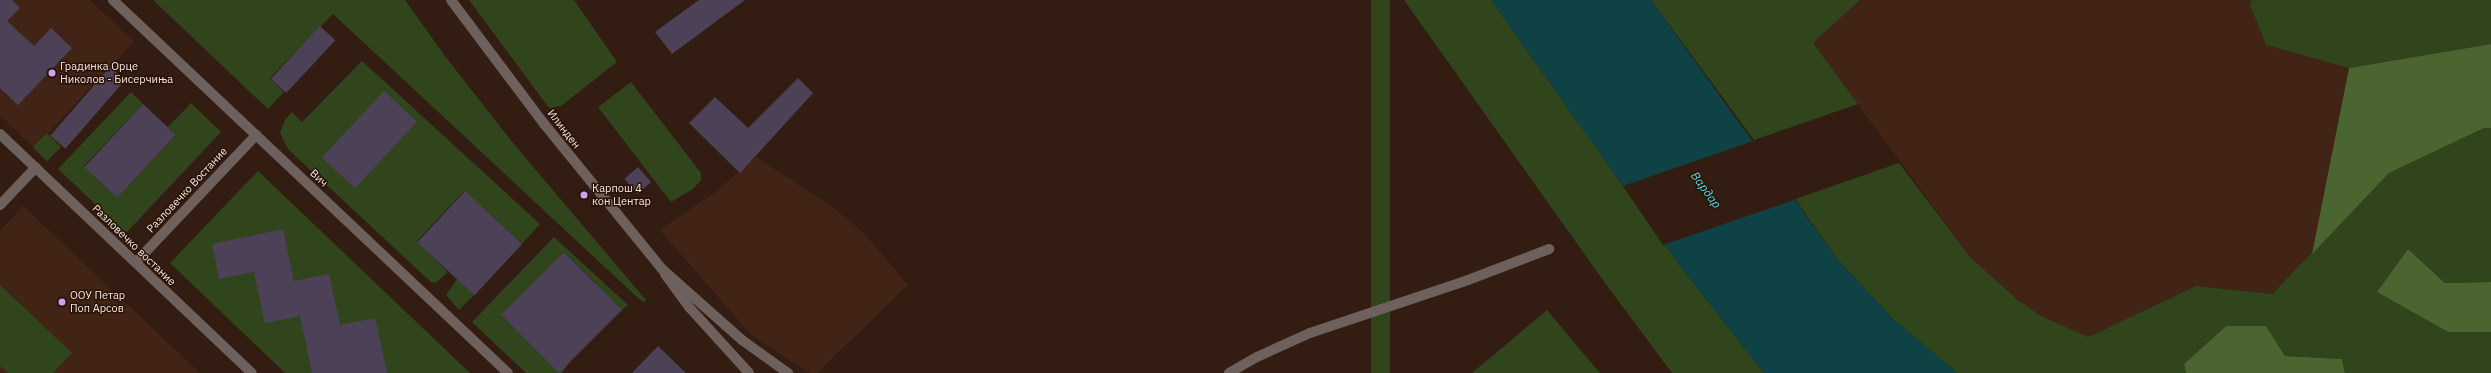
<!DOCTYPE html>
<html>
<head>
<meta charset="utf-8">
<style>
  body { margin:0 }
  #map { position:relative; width:2491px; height:373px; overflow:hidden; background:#331c12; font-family:"IBM Plex Sans",sans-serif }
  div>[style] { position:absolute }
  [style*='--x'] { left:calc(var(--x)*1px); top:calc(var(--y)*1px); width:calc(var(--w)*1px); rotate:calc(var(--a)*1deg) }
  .built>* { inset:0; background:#412416 }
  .green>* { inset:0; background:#30451c; transform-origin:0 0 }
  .forest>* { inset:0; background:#4a6530 }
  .water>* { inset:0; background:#0f4245 }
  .pier>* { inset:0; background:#331c12 }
  .building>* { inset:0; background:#4d4158; transform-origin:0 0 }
  .minor>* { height:10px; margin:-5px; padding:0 5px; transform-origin:5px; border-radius:5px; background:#6e615d }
  .dots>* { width:11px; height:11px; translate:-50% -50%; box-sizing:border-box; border:2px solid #291309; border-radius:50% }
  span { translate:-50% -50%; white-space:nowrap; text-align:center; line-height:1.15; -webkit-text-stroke:3px #291309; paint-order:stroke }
  .poi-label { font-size:11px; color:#f7e6df }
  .left { translate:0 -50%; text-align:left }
  .street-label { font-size:11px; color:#f7e6df }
  .water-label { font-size:12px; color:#54dbe3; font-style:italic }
</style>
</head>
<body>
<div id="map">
  <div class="built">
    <div style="clip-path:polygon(0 0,90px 0,134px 42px,34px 148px,0 115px)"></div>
    <div style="clip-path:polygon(1860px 0,2252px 0,2250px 5px,2266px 45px,2349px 68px,2312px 254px,2271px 294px,2196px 286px,2087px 337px,2041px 316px,2019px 301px,1971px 258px,1813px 43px)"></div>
    <div style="clip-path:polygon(756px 157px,830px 205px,864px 233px,908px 285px,817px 373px,810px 373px,751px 335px,660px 230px,717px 191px)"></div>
    <div style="clip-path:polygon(23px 206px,200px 373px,0 373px,0 231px)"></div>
  </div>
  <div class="green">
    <div style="clip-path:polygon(153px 0,405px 0,445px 56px,513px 143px,646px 300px,644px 302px,638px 298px,333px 14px,270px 78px,284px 92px,268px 109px)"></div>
    <div style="clip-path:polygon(469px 0,574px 0,617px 62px,561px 106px,549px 108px)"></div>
    <div style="left:1371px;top:0;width:19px;height:460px"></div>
    <div style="clip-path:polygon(1404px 0,1491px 0,1680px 266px,1764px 373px,1672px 373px,1605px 283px)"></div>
    <div style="clip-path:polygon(1651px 0,1860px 0,1813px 43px,1858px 104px,1754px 140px)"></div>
    <div style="clip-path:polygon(2252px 0,2491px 0,2491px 44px,2349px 68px,2266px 45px,2250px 5px)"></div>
    <div style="clip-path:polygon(362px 61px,540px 224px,522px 244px,464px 191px,417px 241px,448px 272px,437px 282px,432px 283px,288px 149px,280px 133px,285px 120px,292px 112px,302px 122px)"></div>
    <div style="clip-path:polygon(631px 82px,701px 173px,701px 180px,693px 189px,671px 202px,598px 107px)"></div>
    <div style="clip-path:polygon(131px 92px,143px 104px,84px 166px,117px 197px,176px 135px,168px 127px,191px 103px,221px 132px,126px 233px,58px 169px)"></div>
    <div style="clip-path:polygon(2484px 128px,2491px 128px,2491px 282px,2445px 283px,2408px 249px,2377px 292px,2448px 332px,2491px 332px,2491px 373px,2345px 373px,2342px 359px,2285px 356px,2266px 326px,2226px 326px,2184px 364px,2186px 373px,1957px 373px,1893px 319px,1837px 259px,1795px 199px,1899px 163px,1971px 258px,2019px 301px,2041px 316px,2088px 337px,2196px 286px,2272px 294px,2389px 173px)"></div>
    <div style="left:47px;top:133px;width:20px;height:20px;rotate:45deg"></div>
    <div style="clip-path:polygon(258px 171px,470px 373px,285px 373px,170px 263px)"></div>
    <div style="clip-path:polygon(evenodd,554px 237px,628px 305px,622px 310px,612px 300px,562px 373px,526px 373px,472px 322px,554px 237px,564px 252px,596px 283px,535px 347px,502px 316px,564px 252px)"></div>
    <div style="clip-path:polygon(457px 279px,474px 295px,459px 310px,446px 295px)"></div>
    <div style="clip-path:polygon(0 285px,72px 353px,53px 373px,8px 373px,0 366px)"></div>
    <div style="clip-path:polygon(1547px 310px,1600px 373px,1472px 373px)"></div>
  </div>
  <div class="forest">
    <div style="clip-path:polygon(2491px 44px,2491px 128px,2484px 128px,2389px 173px,2312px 254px,2349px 68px)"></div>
    <div style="clip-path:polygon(2408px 249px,2445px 283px,2491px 282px,2491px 332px,2448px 332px,2377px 292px)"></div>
    <div style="clip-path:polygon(2226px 326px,2266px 326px,2285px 356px,2342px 359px,2345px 373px,2186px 373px,2184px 364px)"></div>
  </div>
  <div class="water">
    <div style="clip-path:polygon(1491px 0,1651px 0,1837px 259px,1893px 319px,1957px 373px,1764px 373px,1680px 266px)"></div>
  </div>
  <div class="pier">
    <div style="clip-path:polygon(1756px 140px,1797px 199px,1663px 245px,1623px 186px)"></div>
  </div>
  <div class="building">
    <div style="clip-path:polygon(0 0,12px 0,20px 8px,7px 21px,34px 46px,51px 28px,72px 48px,18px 105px,0 88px)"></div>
    <div style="clip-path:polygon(699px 0,745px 0,672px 54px,655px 32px)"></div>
    <div style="left:320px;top:26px;width:21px;height:72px;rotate:43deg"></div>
    <div style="left:110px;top:67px;width:20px;height:91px;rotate:41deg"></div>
    <div style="clip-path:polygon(798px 78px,813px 93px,740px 173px,689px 123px,715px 97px,748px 128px)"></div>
    <div style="left:384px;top:91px;width:45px;height:91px;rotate:43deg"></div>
    <div style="left:143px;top:104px;width:45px;height:86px;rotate:43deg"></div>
    <div style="left:638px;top:167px;width:20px;height:18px;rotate:49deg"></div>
    <div style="left:465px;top:191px;width:78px;height:70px;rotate:43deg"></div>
    <div style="clip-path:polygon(283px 229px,294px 281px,329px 274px,340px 325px,375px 318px,387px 373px,312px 373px,300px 316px,265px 323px,254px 272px,219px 279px,212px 244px)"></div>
    <div style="left:564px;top:252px;width:82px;height:89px;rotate:45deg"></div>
    <div style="clip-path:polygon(658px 346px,686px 373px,632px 373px)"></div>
  </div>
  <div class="minor">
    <div style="--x:113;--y:0;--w:543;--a:43.36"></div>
    <div style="--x:451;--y:0;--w:156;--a:53.1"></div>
    <div style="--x:545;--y:125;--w:186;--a:50.9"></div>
    <div style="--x:662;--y:269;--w:107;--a:41.6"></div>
    <div style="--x:742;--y:340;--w:57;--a:35.7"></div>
    <div style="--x:0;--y:134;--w:347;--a:43.5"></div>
    <div style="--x:0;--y:205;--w:52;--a:-46.5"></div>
    <div style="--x:136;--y:262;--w:175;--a:-46.6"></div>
    <div style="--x:665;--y:274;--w:41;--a:54"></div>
    <div style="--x:689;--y:307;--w:89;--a:47.7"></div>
    <div style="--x:1229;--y:373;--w:32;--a:-30"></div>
    <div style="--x:1257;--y:357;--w:58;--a:-24.4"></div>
    <div style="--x:1310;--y:333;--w:167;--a:-18.5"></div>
    <div style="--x:1468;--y:280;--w:87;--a:-20.9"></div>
  </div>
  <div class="dots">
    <div style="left:52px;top:73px;background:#c7a6ef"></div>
    <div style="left:584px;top:195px;background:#c7a6ef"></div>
    <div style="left:62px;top:302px;background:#c7a6ef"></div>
  </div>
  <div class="poi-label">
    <span class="left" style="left:60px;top:73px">Градинка Орце<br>Николов - Бисерчиња</span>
    <span class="left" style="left:592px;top:195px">Карпош 4<br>кон Центар</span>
    <span class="left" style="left:70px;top:302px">ООУ Петар<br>Поп Арсов</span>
  </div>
  <div class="street-label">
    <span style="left:564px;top:129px;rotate:52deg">Илинден</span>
    <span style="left:319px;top:178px;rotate:43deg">Вич</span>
    <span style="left:187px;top:190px;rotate:-47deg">Разловечко Востание</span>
    <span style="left:134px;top:245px;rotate:44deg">Разловечко востание</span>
  </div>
  <div class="water-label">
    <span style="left:1706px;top:190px;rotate:54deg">Вардар</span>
  </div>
</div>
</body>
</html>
